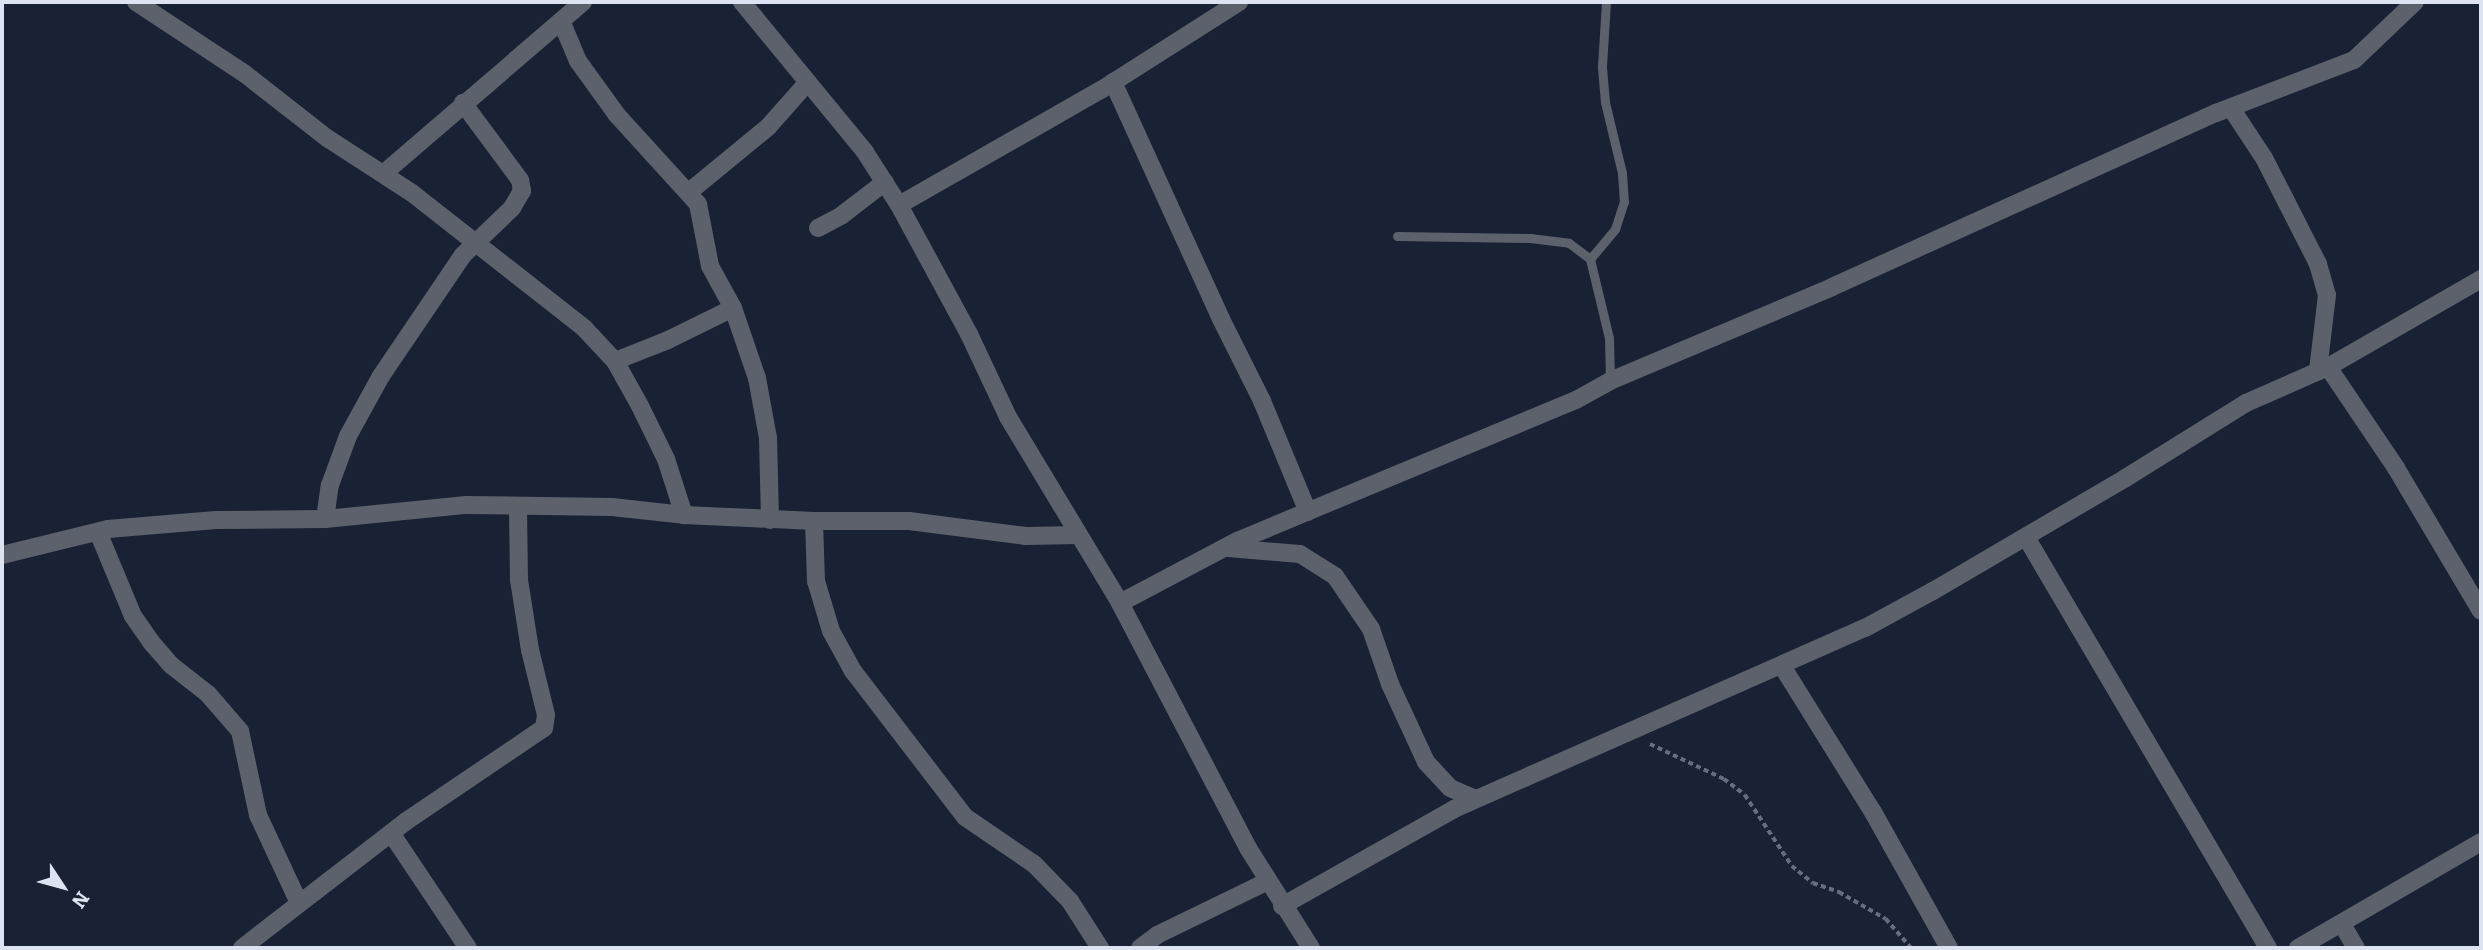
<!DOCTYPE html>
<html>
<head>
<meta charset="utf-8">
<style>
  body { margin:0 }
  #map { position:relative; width:2483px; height:950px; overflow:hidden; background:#192134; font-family:Bitter,serif }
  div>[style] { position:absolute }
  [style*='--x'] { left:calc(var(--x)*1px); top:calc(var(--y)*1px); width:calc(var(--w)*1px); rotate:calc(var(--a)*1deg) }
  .path>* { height:3.5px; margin-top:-1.75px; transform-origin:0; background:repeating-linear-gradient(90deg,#666d7e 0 5px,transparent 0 8.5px) }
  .service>* { height:9px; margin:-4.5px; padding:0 4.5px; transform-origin:4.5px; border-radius:4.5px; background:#5c616b }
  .minor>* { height:18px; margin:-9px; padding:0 9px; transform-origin:9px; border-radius:9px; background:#5c616b }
  .tertiary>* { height:18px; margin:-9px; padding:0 9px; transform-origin:9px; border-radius:9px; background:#5c616b }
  span { translate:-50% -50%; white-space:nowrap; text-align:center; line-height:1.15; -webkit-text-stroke:5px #192134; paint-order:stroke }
  .frame { position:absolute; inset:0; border:4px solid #dde3f0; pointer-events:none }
  .north { position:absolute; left:28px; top:852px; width:70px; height:70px; -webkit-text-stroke:5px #192134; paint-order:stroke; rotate:126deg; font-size:19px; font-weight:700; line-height:28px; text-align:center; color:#dde3f0 }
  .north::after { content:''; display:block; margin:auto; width:24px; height:32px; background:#dde3f0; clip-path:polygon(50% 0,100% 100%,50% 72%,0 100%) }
</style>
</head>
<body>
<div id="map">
  <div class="path">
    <div style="--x:1650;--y:744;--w:82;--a:25.3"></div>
    <div style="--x:1724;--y:779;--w:26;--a:37"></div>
    <div style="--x:1745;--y:795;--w:85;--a:56.5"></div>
    <div style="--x:1792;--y:866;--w:27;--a:39"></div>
    <div style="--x:1813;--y:883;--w:28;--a:19"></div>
    <div style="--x:1839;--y:892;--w:54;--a:29.9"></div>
    <div style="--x:1886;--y:919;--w:38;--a:49"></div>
  </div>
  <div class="service">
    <div style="--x:1397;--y:236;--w:133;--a:0.9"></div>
    <div style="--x:1530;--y:238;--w:39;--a:7"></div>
    <div style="--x:1569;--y:243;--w:26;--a:37"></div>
    <div style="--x:1590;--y:259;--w:81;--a:76.5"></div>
    <div style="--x:1609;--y:338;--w:43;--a:88.7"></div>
    <div style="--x:1590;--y:259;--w:39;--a:-50"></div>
    <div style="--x:1615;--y:229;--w:28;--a:-72"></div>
    <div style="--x:1624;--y:202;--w:29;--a:-94"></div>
    <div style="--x:1622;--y:173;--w:73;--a:-103.5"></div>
    <div style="--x:1605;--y:102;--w:36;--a:-95"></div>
    <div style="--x:1602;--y:66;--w:64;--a:-86.4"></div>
  </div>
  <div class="minor">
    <div style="--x:136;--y:2;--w:131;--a:33.4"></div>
    <div style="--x:245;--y:74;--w:104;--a:38"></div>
    <div style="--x:327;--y:138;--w:101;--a:32.9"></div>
    <div style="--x:412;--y:193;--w:219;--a:38.1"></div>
    <div style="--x:584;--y:328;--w:45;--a:46.8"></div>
    <div style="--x:615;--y:361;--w:51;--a:60.9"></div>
    <div style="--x:640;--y:406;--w:59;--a:63.9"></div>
    <div style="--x:666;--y:459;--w:59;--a:72.2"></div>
    <div style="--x:562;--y:23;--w:41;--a:67.2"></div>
    <div style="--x:578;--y:61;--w:67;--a:54.2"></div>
    <div style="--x:617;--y:115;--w:120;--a:47.7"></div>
    <div style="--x:698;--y:204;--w:63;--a:79"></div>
    <div style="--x:710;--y:266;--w:48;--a:61.3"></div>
    <div style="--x:733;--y:308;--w:74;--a:71.1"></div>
    <div style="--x:757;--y:378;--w:61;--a:79.6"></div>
    <div style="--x:768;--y:438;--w:82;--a:88.6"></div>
    <div style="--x:1113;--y:82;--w:260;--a:65.5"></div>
    <div style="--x:1221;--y:319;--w:92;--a:63.4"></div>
    <div style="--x:1262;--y:401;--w:120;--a:67.5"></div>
    <div style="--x:2231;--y:108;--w:60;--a:56.6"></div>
    <div style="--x:2264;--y:158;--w:119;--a:63"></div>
    <div style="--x:2318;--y:264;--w:32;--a:74"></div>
    <div style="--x:2327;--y:295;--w:77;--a:96.8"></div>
    <div style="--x:383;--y:174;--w:264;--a:-40.7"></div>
    <div style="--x:689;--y:192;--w:102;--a:-39.4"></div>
    <div style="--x:768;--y:127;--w:60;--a:-48.4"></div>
    <div style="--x:899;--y:205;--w:232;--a:-29.7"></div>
    <div style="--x:1101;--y:90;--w:164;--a:-32.5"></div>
    <div style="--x:818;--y:228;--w:27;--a:-28"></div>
    <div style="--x:842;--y:215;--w:54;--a:-37.5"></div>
    <div style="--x:615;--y:361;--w:57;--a:-21.6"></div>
    <div style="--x:668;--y:340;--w:72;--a:-26.2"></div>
    <div style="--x:2328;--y:367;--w:122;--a:56"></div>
    <div style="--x:2396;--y:468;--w:166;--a:59.3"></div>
    <div style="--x:325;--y:519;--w:34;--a:-82"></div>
    <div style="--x:330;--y:485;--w:52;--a:-69.8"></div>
    <div style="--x:348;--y:436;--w:68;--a:-61.2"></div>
    <div style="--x:381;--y:376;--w:146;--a:-55.9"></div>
    <div style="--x:463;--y:255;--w:68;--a:-43.8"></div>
    <div style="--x:512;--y:208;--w:20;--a:-60"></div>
    <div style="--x:522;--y:191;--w:11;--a:-100"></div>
    <div style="--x:520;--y:180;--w:96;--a:-126.5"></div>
    <div style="--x:814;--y:521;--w:60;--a:88.1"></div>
    <div style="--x:816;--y:581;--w:52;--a:73.3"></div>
    <div style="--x:831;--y:631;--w:46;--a:61.2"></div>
    <div style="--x:853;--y:671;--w:184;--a:52.5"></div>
    <div style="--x:965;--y:817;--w:83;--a:34.3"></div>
    <div style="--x:1034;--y:864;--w:52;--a:45.8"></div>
    <div style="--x:1070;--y:901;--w:56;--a:57.4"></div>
    <div style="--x:98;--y:532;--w:91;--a:67.4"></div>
    <div style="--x:133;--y:616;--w:32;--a:55"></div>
    <div style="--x:151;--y:642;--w:30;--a:49"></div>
    <div style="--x:171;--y:665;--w:47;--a:38.1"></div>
    <div style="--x:208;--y:694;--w:49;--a:49.1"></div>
    <div style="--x:240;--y:731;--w:86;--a:77.9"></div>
    <div style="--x:258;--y:815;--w:97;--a:65"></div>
    <div style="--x:2026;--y:537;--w:477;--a:59.5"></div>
    <div style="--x:1228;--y:548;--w:72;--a:4.8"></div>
    <div style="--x:1300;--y:554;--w:41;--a:32.2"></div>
    <div style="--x:1335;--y:576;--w:64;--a:55.8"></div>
    <div style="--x:1371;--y:629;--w:58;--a:70.9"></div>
    <div style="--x:1390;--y:684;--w:86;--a:65.2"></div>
    <div style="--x:1426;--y:762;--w:35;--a:47"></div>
    <div style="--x:1450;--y:788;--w:28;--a:23"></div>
    <div style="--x:2;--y:555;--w:109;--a:-13.8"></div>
    <div style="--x:108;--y:529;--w:108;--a:-4.8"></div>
    <div style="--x:216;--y:520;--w:109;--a:-0.5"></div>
    <div style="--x:325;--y:519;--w:142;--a:-5.7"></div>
    <div style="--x:466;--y:505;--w:146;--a:0.8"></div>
    <div style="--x:612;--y:507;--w:72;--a:6.3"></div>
    <div style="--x:684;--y:515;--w:130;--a:2.6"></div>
    <div style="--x:814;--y:521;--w:95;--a:0"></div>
    <div style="--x:909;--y:521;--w:118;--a:7.3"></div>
    <div style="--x:1026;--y:536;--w:52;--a:-1.1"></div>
    <div style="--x:1120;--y:603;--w:132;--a:-27.9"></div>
    <div style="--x:1237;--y:541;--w:367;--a:-22.6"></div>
    <div style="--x:1576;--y:400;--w:39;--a:-29"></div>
    <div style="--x:1610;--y:381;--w:241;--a:-22.9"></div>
    <div style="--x:1832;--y:287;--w:422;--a:-24.4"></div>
    <div style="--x:2216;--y:113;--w:148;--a:-21"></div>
    <div style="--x:2354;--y:60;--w:84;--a:-43.6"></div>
    <div style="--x:1782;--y:666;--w:172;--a:58.1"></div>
    <div style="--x:1873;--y:812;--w:156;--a:60.8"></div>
    <div style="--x:391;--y:833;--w:138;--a:56.2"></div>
    <div style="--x:1282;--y:906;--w:197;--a:-29.4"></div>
    <div style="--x:1454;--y:809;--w:449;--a:-23.8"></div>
    <div style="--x:1865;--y:628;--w:77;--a:-28.6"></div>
    <div style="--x:1933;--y:591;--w:221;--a:-30.4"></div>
    <div style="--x:2124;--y:479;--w:144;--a:-31.9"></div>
    <div style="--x:2246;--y:403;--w:90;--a:-23.7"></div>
    <div style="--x:2328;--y:367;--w:177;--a:-29.9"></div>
    <div style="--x:2342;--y:924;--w:28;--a:60"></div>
    <div style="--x:242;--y:948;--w:206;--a:-37.7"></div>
    <div style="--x:405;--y:822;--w:168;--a:-34.1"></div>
    <div style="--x:544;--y:728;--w:13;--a:-81"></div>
    <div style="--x:546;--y:715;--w:67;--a:-103.8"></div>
    <div style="--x:530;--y:650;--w:71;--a:-98.9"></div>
    <div style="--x:519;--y:580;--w:74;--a:-90.8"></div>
    <div style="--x:1140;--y:948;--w:21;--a:-37"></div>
    <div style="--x:1157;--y:935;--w:123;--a:-25.9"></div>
    <div style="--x:2298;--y:948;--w:211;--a:-30.1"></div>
  </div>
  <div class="tertiary">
    <div style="--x:742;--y:2;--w:194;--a:50.6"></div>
    <div style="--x:865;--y:152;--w:63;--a:57.3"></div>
    <div style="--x:899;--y:205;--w:147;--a:61.5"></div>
    <div style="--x:969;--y:334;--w:92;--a:64.8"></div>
    <div style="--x:1008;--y:417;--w:217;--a:58.9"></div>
    <div style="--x:1120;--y:603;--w:276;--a:62.4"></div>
    <div style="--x:1248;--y:848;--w:118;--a:57.8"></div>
  </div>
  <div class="frame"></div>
  <div class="north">N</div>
</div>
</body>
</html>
